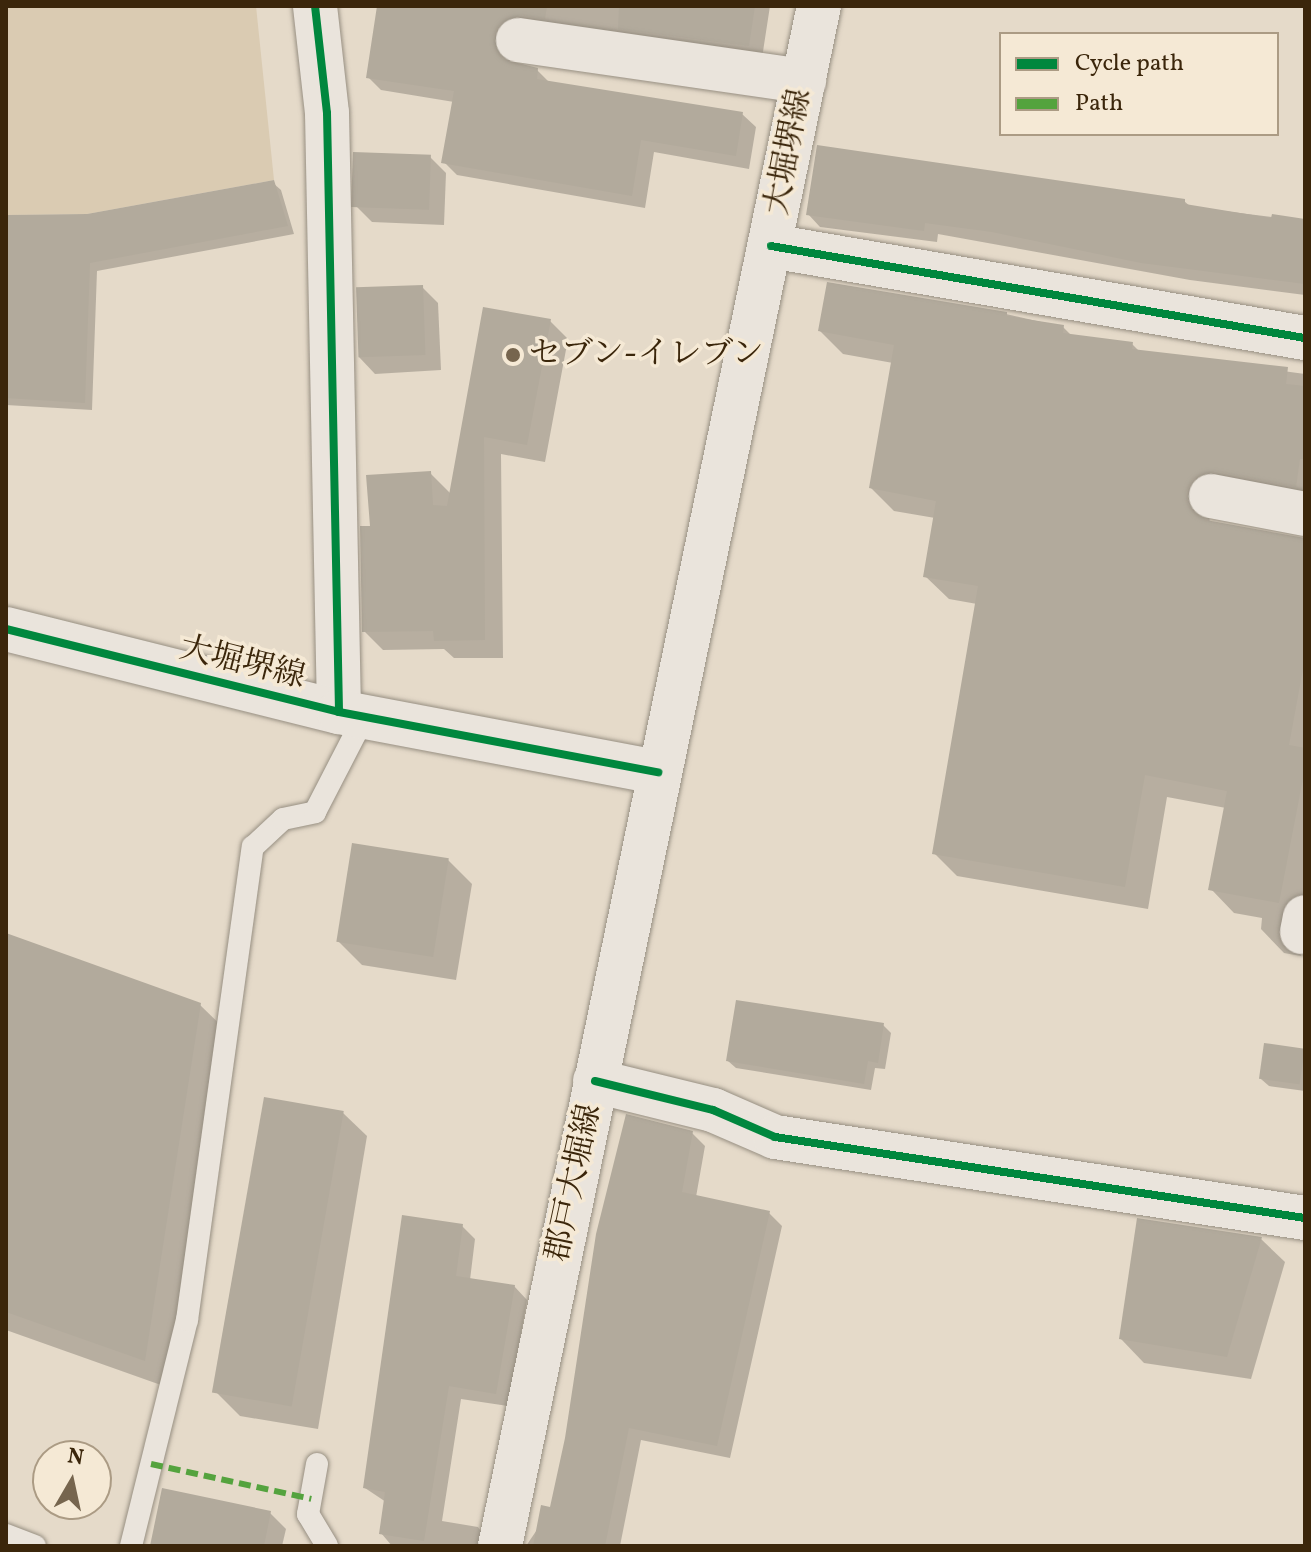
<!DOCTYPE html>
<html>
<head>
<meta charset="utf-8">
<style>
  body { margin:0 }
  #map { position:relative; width:1311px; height:1552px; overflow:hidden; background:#e5dac9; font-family:Vollkorn,"Noto Serif JP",serif }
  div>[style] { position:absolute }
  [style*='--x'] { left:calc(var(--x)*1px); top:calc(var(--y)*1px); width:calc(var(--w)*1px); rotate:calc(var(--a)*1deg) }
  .green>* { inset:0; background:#dacbb2 }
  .shadow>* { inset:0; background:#0003 }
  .building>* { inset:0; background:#b2aa9c; transform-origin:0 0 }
  .roads { filter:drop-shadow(0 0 2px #978f82) drop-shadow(0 0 2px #978f82) }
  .service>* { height:22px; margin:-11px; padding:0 11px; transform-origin:11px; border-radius:11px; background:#eae4dc }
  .minor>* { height:44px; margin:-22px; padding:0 22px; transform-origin:22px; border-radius:22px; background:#eae4dc }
  .secondary>* { height:44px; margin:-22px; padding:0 22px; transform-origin:22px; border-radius:22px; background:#eae4dc }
  .quiet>* { height:6px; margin-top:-3px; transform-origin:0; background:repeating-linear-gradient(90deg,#54a33e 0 12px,transparent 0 18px) }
  .cycleway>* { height:8px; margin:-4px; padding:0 4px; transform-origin:4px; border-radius:4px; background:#00873e }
  .dots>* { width:22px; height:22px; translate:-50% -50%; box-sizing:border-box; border:4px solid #f5e9d5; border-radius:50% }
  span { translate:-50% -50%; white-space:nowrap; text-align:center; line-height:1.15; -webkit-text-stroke:7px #f5e9d5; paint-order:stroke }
  .street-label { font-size:32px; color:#3b260b }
  .poi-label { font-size:32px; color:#3b260b }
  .left { translate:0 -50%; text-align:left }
  .frame { position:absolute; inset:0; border:8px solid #3b260b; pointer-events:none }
  .legend { position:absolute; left:999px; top:32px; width:280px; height:104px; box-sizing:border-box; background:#f5e9d5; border:2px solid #ab9b84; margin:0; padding:10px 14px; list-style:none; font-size:24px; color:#3b260b }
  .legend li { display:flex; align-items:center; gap:16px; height:40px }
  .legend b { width:40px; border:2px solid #ab9b84 }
  .north { position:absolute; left:32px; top:1440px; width:80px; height:80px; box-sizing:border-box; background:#f5e9d5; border:2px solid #ab9b84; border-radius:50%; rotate:9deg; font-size:22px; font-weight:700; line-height:32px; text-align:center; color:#3b260b }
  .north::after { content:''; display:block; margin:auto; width:28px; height:36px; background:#76654e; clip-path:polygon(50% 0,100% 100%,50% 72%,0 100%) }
</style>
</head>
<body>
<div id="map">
  <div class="green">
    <div style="clip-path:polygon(6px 6px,256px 6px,274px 180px,87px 214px,6px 215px)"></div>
  </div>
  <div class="shadow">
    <div style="clip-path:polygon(379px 6px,770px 6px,762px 58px,506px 50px,511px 63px,537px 70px,550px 83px,742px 114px,756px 127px,749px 169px,654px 152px,645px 208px,457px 175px,444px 162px,454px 102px,381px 90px,368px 77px)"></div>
    <div style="clip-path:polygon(430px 157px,446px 173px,444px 225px,372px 222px,356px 206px)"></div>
    <div style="clip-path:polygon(273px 183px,281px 190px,294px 234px,97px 271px,92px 410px,6px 405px,6px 217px,87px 216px)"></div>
    <div style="clip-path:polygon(1184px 201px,1191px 207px,1305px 221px,1305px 295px,1190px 280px,938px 234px,937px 242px,820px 227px,808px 214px)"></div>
    <div style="clip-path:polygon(422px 287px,438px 303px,441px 370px,375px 374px,359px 357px)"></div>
    <div style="clip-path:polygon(1006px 314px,1063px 327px,1072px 336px,1132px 344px,1140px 352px,1305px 374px,1305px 506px,1209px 516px,1210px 523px,1305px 539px,1305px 939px,1301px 956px,1284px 953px,1261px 929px,1262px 918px,1234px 913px,1211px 889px,1226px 808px,1167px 797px,1148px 909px,957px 876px,934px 853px,977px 604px,949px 599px,925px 576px,935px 518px,894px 511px,871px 488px,893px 363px,843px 354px,820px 331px)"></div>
    <div style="clip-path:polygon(550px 321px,568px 339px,545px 462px,501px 454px,503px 658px,454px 658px,444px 649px,383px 650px,364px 631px,372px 528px,430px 473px,451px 494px)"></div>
    <div style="clip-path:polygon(448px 860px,472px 884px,456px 980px,362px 965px,338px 941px)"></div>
    <div style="clip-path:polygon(6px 936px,200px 1005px,231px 1035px,175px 1390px,6px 1330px)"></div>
    <div style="clip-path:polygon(883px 1025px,891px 1033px,885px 1069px,875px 1068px,871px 1090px,736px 1068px,728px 1061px)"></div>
    <div style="clip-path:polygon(1305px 1052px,1305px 1091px,1269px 1086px,1261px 1079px)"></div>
    <div style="clip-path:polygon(343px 1113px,367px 1136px,318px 1429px,240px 1416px,216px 1392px)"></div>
    <div style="clip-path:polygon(692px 1133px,705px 1146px,696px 1197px,769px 1213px,782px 1226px,730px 1458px,641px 1440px,620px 1546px,526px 1546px,551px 1509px)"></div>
    <div style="clip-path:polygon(462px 1226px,475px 1239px,470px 1280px,514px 1286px,527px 1300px,508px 1406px,461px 1399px,442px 1521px,478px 1527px,491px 1546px,392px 1546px,381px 1533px,386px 1502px,365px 1488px)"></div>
    <div style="clip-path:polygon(1261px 1239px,1285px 1262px,1251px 1379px,1144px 1363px,1121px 1339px)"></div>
    <div style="clip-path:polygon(270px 1513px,286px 1529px,282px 1546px,154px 1546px)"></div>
  </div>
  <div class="building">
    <div style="clip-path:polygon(377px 6px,547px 6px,545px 19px,521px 15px,499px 24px,493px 37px,502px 59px,538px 68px,537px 79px,743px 112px,736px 156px,641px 140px,632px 196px,441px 163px,454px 91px,366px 78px)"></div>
    <div style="clip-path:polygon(619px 6px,755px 6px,749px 46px,618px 29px)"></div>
    <div style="clip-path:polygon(817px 145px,1185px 199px,1185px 204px,1271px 218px,1272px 214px,1305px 219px,1305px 284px,1141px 263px,992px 232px,925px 223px,924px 231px,806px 215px)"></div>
    <div style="left:353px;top:152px;width:78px;height:55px;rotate:2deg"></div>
    <div style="clip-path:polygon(274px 180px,288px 226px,90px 263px,85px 403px,6px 398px,6px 215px,87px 214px)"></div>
    <div style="clip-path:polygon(827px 282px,1007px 312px,1007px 316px,1064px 325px,1063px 333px,1133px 342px,1132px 349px,1288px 367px,1286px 384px,1305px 386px,1305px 459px,1300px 459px,1296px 487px,1215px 471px,1193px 479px,1186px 492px,1188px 505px,1206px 520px,1305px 538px,1305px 658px,1289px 745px,1305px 748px,1305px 768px,1279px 903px,1208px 890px,1227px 791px,1145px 775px,1125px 887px,932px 854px,978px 586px,923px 577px,936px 501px,869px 488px,894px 345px,818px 331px)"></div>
    <div style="left:423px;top:285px;width:70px;height:67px;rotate:88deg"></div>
    <div style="clip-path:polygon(483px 307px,551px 319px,527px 445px,484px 437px,485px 640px,434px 641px,433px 631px,362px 632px,360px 526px,370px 526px,366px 475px,431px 471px,433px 505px,447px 506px)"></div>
    <div style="left:352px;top:843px;width:98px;height:100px;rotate:9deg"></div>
    <div style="clip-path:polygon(6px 933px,201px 1003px,145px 1361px,6px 1312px)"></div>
    <div style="clip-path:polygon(736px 1000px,884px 1023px,878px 1063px,868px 1061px,864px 1084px,726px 1061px)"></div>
    <div style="left:1264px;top:1043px;width:41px;height:36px;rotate:8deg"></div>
    <div style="left:264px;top:1097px;width:81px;height:300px;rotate:10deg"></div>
    <div style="clip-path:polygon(626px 1114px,693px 1131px,682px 1192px,770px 1211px,717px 1446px,629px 1428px,605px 1546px,533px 1546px,541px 1505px,550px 1507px,565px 1438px,596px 1234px)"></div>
    <div style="clip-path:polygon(402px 1215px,463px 1224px,456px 1276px,515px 1285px,496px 1394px,449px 1386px,424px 1541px,379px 1534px,385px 1492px,363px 1488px)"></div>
    <div style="clip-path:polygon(1137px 1218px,1262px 1237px,1227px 1357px,1119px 1339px)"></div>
    <div style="clip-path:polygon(162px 1488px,271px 1511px,264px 1546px,150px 1546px)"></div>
  </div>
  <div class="roads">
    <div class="service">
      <div style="--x:317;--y:1464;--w:51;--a:100.2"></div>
      <div style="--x:308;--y:1514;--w:37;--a:59"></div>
      <div style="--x:6;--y:1535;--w:31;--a:21"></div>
      <div style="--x:131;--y:1546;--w:233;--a:-76.1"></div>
      <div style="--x:187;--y:1320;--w:478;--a:-82.1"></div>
      <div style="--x:253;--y:847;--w:41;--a:-43"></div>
      <div style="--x:283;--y:819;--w:33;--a:-12"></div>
      <div style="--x:315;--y:812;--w:107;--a:-62.7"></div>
    </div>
    <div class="minor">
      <div style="--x:315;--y:6;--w:108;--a:83.6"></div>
      <div style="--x:327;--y:113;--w:599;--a:88.85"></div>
      <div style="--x:518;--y:40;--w:289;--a:8.2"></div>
      <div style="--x:771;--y:246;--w:542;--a:9.78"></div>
      <div style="--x:1211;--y:496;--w:96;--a:10.8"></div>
      <div style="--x:1302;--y:932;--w:15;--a:-79"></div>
      <div style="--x:595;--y:1081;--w:122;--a:13.8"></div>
      <div style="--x:713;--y:1110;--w:68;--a:23.5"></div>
      <div style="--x:775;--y:1137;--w:536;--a:8.69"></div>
    </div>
    <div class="secondary">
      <div style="--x:6;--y:629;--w:343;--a:14"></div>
      <div style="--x:339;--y:712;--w:325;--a:10.7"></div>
      <div style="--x:500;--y:1546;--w:1573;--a:-78.3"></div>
    </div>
  </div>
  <div class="quiet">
    <div style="--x:151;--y:1464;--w:164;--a:12.3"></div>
  </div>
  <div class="cycleway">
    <div style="--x:315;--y:6;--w:108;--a:83.6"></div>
    <div style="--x:327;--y:113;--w:599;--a:88.85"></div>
    <div style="--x:771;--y:246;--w:542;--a:9.78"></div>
    <div style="--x:6;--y:629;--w:343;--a:14"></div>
    <div style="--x:339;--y:712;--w:325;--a:10.7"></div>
    <div style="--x:595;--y:1081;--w:122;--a:13.8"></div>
    <div style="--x:713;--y:1110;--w:68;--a:23.5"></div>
    <div style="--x:775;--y:1137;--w:536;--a:8.69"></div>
  </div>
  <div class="dots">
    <div style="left:513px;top:355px;background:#76654e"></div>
  </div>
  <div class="street-label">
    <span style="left:790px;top:152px;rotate:-79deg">大堀堺線</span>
    <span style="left:242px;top:664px;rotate:14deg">大堀堺線</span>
    <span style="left:575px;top:1183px;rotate:-78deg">郡戸大堀線</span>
  </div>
  <div class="poi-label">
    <span class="left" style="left:529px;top:355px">セブン-イレブン</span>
  </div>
  <div class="frame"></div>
  <ul class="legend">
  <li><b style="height:10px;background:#00873e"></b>Cycle path</li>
  <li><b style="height:10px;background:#54a33e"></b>Path</li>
  </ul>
  <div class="north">N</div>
</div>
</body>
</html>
